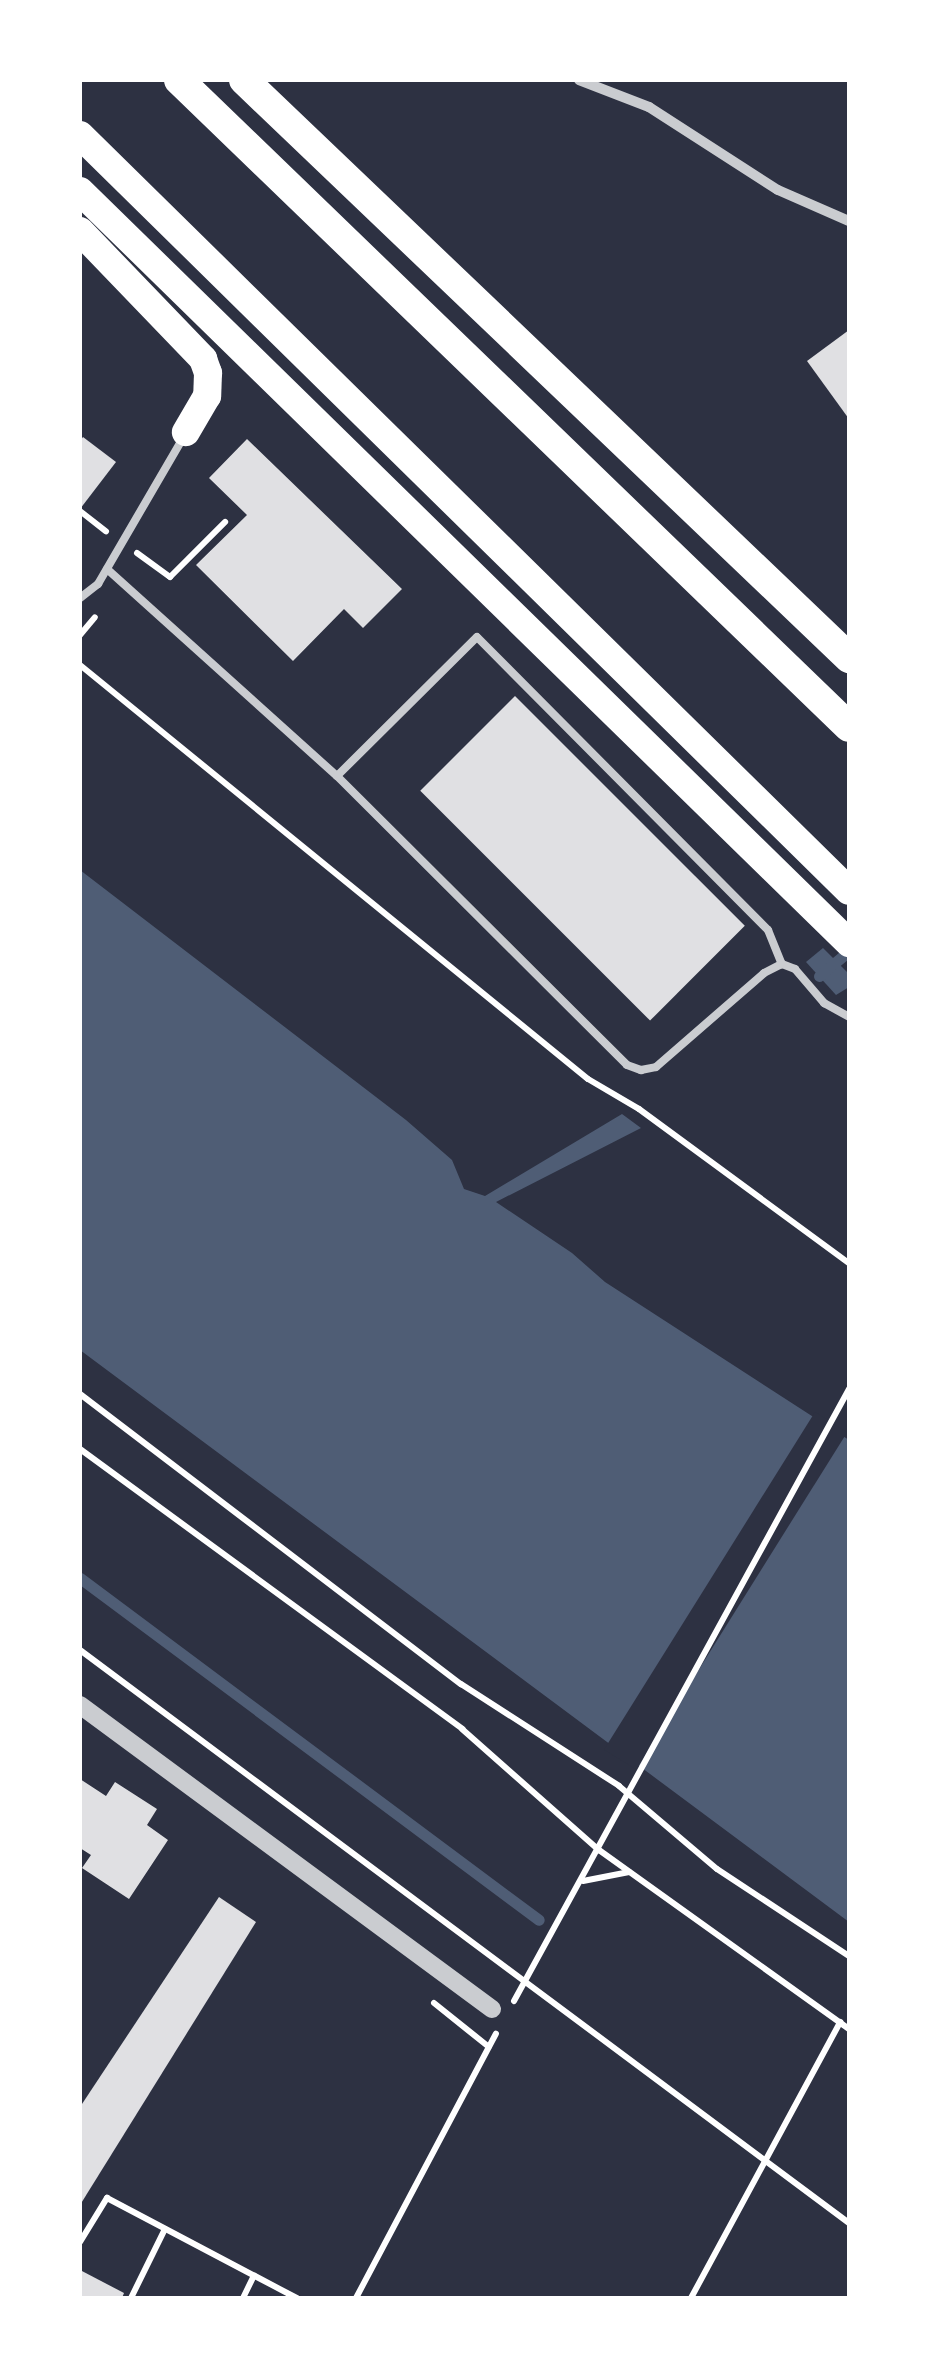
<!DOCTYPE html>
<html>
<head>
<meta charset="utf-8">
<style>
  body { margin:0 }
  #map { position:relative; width:929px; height:2378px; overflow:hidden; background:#2d3142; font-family:Helvetica,sans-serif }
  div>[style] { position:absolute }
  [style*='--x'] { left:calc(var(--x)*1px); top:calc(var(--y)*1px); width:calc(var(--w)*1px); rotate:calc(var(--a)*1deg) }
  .water>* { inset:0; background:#4f5d75 }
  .pier>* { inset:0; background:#2d3142; transform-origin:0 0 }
  .stream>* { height:11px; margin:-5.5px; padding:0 5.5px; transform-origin:5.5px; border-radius:5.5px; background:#4f5d75 }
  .building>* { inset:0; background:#e0e0e3; transform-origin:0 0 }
  .path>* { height:6px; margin:-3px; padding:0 3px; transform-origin:3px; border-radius:3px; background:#fff }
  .service>* { height:8px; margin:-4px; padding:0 4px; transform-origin:4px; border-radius:4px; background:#caccd0 }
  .minor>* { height:10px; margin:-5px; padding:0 5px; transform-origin:5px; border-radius:5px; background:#caccd0 }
  .tertiary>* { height:18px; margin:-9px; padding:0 9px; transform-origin:9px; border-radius:9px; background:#caccd0 }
  .trunk>* { height:28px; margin:-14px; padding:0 14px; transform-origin:14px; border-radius:14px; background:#fff }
  .motorway>* { height:30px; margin:-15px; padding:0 15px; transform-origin:15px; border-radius:15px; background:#fff }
  span { translate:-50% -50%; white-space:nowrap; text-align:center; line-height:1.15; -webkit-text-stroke:10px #fff; paint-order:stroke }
  .frame { position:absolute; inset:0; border:82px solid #fff; pointer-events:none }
</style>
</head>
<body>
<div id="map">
  <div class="water">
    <div style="clip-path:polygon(80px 870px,406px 1120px,452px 1160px,464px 1189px,485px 1196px,622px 1114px,641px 1128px,496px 1202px,572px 1253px,605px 1282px,849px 1440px,849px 1922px,80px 1350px)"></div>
    <div style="clip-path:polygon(823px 948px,849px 974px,849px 987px,836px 995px,806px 962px)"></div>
  </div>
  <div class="pier">
    <div style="left:815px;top:1412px;width:38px;height:398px;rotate:32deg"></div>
  </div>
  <div class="stream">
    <div style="--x:819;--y:976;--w:39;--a:-40"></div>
    <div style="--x:80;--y:1578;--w:572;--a:36.69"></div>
  </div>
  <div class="building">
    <div style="clip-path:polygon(849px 330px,849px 419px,807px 361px)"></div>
    <div style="clip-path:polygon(83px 437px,116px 462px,80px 509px,80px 441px)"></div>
    <div style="clip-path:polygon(247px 439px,402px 589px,363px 628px,344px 609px,293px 661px,196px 565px,247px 515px,209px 478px)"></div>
    <div style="left:515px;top:696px;width:325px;height:134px;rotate:45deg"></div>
    <div style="clip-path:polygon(80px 1779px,106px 1796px,115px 1782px,157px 1809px,147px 1825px,168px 1840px,129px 1899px,82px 1868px,91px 1855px,80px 1848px)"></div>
    <div style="clip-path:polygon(219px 1897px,256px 1922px,80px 2205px,80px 2107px)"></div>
    <div style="clip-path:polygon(80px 2270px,124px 2293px,122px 2298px,80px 2298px)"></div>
  </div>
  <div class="path">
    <div style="--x:80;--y:511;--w:33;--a:38"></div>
    <div style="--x:137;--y:553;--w:41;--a:36"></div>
    <div style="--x:170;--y:577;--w:78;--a:-45"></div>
    <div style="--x:80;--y:635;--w:23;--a:-50"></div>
    <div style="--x:80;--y:665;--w:655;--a:39.18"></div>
    <div style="--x:588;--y:1079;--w:59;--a:30.5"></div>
    <div style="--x:639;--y:1109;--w:260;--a:36.3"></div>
    <div style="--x:80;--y:1394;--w:479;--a:37.3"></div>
    <div style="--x:461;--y:1684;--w:188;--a:32.8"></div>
    <div style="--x:619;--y:1786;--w:128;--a:40.3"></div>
    <div style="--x:717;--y:1869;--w:158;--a:33.4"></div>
    <div style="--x:80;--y:1449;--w:474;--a:36.2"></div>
    <div style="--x:462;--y:1729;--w:183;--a:41.5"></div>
    <div style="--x:599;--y:1850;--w:307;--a:35.6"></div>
    <div style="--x:80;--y:1650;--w:959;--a:36.69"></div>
    <div style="--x:583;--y:1881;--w:47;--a:-11.1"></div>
    <div style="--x:514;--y:2001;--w:698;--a:-61.3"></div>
    <div style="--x:434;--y:2003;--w:70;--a:38.7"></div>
    <div style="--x:80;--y:2242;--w:52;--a:-58.5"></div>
    <div style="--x:107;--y:2198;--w:215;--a:27.8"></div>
    <div style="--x:131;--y:2298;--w:77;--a:-63.8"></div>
    <div style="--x:243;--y:2298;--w:25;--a:-64"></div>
    <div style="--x:356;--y:2298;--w:299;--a:-62.1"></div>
    <div style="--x:691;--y:2298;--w:314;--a:-61.6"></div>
  </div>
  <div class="service">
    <div style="--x:107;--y:569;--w:309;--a:42"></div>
    <div style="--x:337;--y:776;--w:409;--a:44.9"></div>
    <div style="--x:627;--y:1065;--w:15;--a:20"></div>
    <div style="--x:641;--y:1070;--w:15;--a:-11"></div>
    <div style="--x:656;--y:1067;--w:143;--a:-41"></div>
    <div style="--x:764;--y:973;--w:20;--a:-27"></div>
    <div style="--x:782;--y:964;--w:14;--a:21"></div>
    <div style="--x:795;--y:969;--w:45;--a:49.5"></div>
    <div style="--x:824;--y:1003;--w:29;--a:29"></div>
    <div style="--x:80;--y:598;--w:23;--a:-38"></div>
    <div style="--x:98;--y:584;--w:171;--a:-59.8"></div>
    <div style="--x:337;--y:776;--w:197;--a:-44.8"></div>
    <div style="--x:477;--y:637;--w:413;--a:45.2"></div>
    <div style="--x:768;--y:930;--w:37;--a:68"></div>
  </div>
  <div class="minor">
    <div style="--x:579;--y:80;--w:75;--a:21.1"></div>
    <div style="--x:649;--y:107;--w:153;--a:32.8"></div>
    <div style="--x:778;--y:190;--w:77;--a:23.6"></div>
  </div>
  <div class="tertiary">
    <div style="--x:80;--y:1705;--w:512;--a:36.42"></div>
  </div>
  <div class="trunk">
    <div style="--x:80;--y:135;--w:1078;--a:44.51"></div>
    <div style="--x:80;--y:191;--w:1076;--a:44.36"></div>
    <div style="--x:80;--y:231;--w:178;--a:46.1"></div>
    <div style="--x:203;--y:359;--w:15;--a:70"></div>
    <div style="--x:208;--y:373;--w:23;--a:92"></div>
    <div style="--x:207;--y:396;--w:42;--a:120.3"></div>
  </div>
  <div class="motorway">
    <div style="--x:179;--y:80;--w:931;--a:44"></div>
    <div style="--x:244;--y:80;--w:837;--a:43.69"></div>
  </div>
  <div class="frame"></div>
</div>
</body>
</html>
